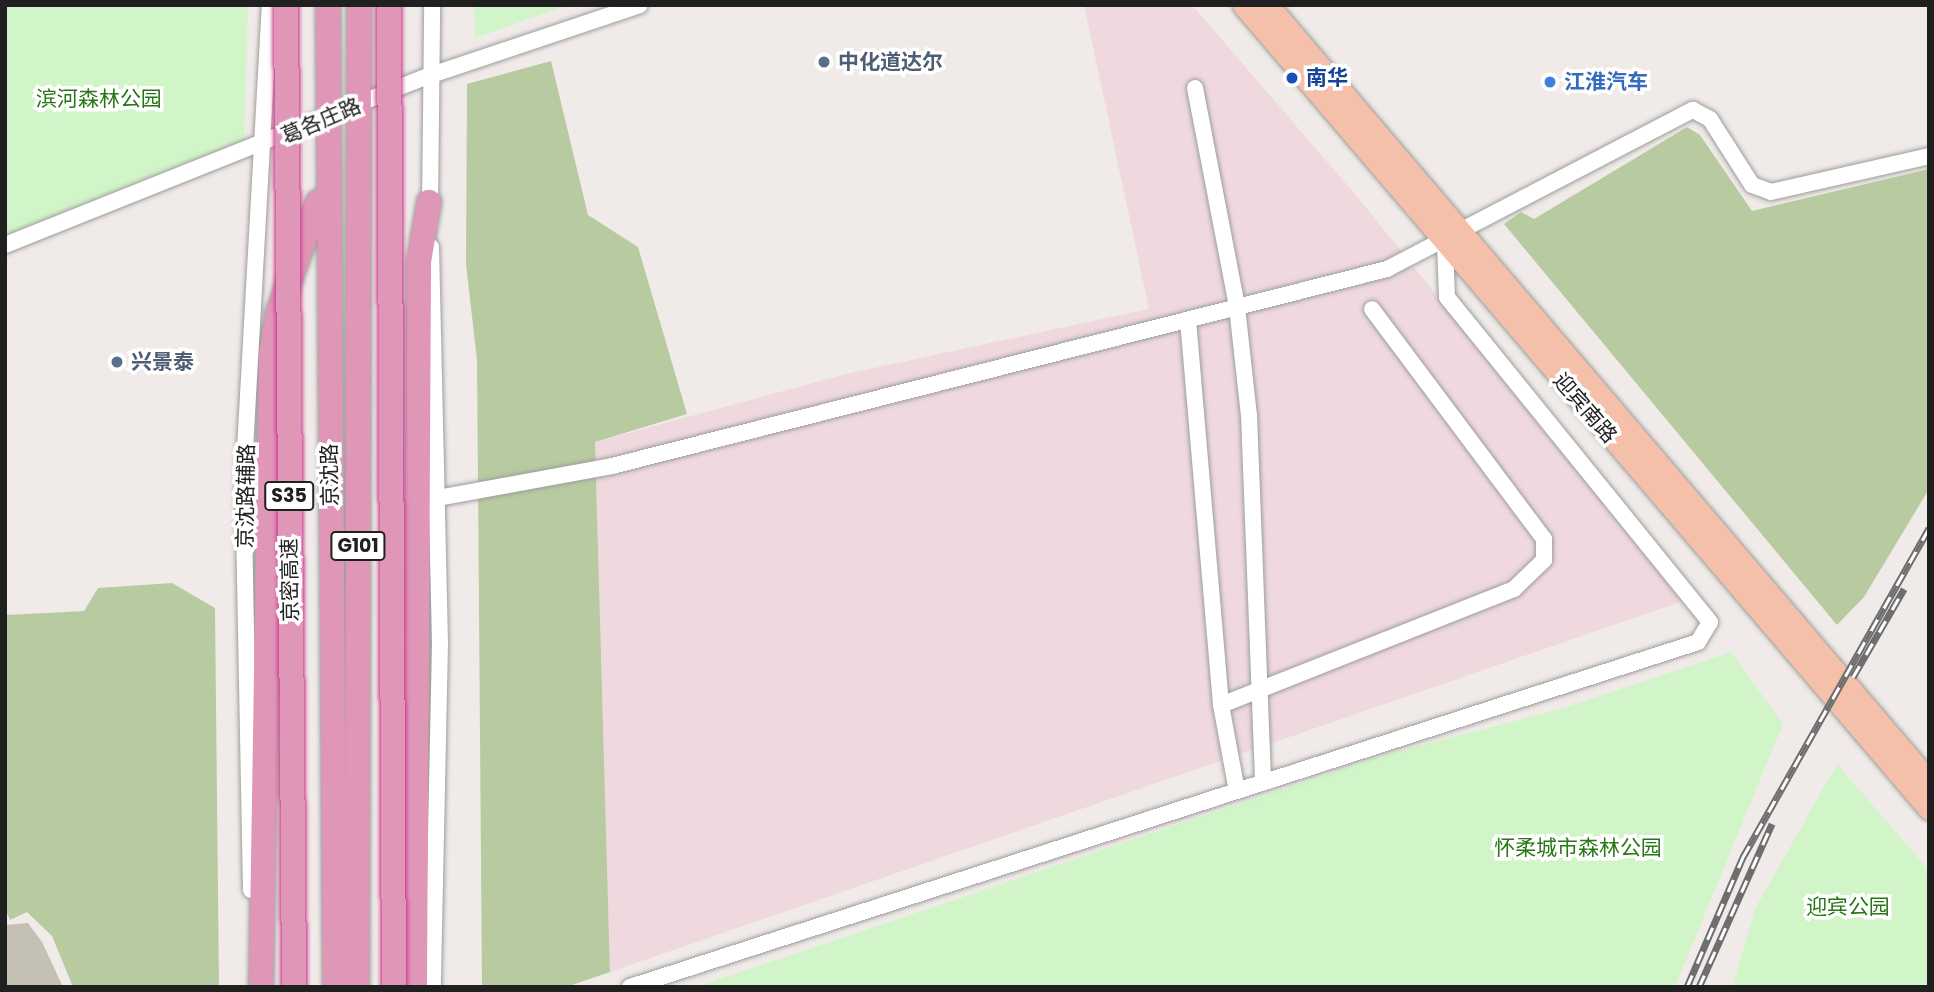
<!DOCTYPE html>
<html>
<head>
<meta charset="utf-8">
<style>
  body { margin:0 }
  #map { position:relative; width:1934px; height:992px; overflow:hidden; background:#f0ebe8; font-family:Poppins,"Noto Sans SC",sans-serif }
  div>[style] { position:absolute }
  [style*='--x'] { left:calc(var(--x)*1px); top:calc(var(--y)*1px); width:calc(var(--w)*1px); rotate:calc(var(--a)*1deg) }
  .commercial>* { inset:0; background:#efd9de }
  .construction>* { inset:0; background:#c4c0b4 }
  .forest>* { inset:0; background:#b8cba0 }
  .park>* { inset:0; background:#d1f5c9 }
  .roads { filter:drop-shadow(0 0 2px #9d9d9d) drop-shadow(0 0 2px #9d9d9d) }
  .minor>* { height:16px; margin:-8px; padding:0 8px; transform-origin:8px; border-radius:8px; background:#fff }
  .major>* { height:21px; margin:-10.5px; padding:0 10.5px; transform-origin:10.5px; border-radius:10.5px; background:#f4c0a9 }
  .highway>* { height:24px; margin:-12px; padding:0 12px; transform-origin:12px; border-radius:12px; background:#e097b7 }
  .rail>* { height:7px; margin-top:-3.5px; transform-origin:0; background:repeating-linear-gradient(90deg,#fff 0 13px,#6e6e6e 0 26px); box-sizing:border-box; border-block:2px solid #6e6e6e }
  .bridges { filter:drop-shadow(0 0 2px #cc3790) drop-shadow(0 0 2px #cc3790) }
  .highway-bridge>* { height:24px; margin:-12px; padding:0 12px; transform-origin:12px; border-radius:12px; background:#e097b7 }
  .dots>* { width:19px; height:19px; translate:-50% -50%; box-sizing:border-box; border:4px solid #fff; border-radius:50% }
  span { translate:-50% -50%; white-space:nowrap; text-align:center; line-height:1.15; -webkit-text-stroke:7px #fff; paint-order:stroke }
  .shield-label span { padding:2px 5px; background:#fff; border:2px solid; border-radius:5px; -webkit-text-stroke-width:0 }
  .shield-label { font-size:19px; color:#202020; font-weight:700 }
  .service-label { font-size:21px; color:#4e5e75; font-weight:700 }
  .left { translate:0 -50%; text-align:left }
  .transit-label { font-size:21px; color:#164399; font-weight:700 }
  .shop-label { font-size:21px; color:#366cbe; font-weight:700 }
  .park-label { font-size:21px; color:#277716 }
  .street-label { font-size:21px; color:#202020 }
  .frame { position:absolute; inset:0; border:7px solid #202020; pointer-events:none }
</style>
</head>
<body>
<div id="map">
  <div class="commercial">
    <div style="clip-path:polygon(1084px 5px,1192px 5px,1355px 194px,1683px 601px,610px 972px,595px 442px,846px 374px,1149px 309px)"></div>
  </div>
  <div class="construction">
    <div style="clip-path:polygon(28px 923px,42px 942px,63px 987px,5px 987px,5px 925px)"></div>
  </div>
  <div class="forest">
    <div style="clip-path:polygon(551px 61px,588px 215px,638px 247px,687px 414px,595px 442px,610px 972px,566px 987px,482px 987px,477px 360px,466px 264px,467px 84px)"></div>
    <div style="clip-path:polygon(1687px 127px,1700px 135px,1752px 211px,1929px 169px,1929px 489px,1864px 597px,1837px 625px,1504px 224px,1521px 212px,1534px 219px)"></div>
    <div style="clip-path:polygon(172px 583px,215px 608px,219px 987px,73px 987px,52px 936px,27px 912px,10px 920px,5px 908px,5px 615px,84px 611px,98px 588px)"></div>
  </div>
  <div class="park">
    <div style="clip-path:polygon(5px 5px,248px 5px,244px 142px,5px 237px)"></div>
    <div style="clip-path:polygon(474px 5px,568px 5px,475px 38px)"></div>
    <div style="clip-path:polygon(1731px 652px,1783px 724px,1675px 987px,696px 987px,1384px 755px,1564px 708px)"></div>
    <div style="clip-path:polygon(1837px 764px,1929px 870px,1929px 987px,1732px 987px,1756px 907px)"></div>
  </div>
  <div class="roads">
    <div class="minor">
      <div style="--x:1195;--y:88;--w:223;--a:79.1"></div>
      <div style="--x:1237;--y:307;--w:109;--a:83.7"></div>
      <div style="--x:1249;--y:415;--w:368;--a:87.8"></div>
      <div style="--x:430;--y:211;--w:206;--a:-89.4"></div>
      <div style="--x:5;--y:245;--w:459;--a:-21.8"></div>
      <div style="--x:431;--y:75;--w:220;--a:-18.5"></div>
      <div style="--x:431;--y:247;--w:396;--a:88.7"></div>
      <div style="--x:440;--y:643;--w:344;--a:91.2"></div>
      <div style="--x:1188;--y:320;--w:386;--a:85.1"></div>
      <div style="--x:1221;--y:705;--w:87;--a:79.5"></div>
      <div style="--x:438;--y:498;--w:177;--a:-10.4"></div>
      <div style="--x:612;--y:466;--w:800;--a:-14.26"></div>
      <div style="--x:1387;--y:269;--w:345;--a:-27.5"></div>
      <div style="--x:1693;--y:110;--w:19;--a:28"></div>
      <div style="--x:1710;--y:119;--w:78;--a:57.5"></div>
      <div style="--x:1752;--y:185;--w:20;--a:20"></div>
      <div style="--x:1771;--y:192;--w:162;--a:-12.8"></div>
      <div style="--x:1221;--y:705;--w:315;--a:-21.6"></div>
      <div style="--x:1514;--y:589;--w:42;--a:-44"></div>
      <div style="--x:1544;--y:560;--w:21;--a:-90"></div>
      <div style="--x:1544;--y:539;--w:287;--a:-126.8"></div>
      <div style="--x:251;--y:890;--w:405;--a:-91.1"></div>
      <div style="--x:243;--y:485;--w:481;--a:-86.8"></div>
      <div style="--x:630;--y:987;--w:1122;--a:-17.9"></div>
      <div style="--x:1698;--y:642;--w:23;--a:-59"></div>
      <div style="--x:1710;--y:622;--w:418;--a:-129"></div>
      <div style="--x:1447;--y:297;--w:53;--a:-92.2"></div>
    </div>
    <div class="major">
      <div style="--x:1243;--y:5;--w:1057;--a:49.53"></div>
      <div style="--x:1268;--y:5;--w:1019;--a:49.58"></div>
    </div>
    <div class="highway">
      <div style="--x:328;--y:5;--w:982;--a:89.59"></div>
      <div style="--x:261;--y:987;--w:632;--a:-89.09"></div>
      <div style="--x:271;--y:355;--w:43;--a:-80.5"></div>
      <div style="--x:278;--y:313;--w:118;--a:-70.2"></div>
      <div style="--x:357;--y:987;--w:982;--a:-89.88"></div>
      <div style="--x:415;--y:987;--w:725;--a:-89.68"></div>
      <div style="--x:419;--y:262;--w:61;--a:-80.5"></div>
    </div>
  </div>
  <div class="rail">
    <div style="--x:1853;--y:677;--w:102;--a:-59.9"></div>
    <div style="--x:1687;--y:987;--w:142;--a:-66.7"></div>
    <div style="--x:1743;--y:857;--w:378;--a:-60.5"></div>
    <div style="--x:1699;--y:987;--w:179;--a:-65.9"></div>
  </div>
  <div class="bridges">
    <div class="highway-bridge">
      <div style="--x:286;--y:5;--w:982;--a:89.53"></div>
      <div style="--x:389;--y:5;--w:982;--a:89.71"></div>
    </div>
  </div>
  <div class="dots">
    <div style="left:824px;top:62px;background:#5c6f8a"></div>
    <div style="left:1292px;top:78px;background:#1a4fb4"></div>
    <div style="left:1550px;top:82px;background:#3f7fe0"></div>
    <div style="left:117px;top:362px;background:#5c6f8a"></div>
  </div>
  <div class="shield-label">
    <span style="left:289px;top:496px">S35</span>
    <span style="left:358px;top:546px">G101</span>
  </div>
  <div class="service-label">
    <span class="left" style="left:838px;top:62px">中化道达尔</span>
    <span class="left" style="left:131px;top:362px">兴景泰</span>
  </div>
  <div class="transit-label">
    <span class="left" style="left:1306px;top:78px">南华</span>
  </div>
  <div class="shop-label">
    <span class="left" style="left:1564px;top:82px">江淮汽车</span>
  </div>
  <div class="park-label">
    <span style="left:99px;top:99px">滨河森林公园</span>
    <span style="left:1578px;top:848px">怀柔城市森林公园</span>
    <span style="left:1848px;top:907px">迎宾公园</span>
  </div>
  <div class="street-label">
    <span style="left:321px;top:121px;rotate:-23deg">葛各庄路</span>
    <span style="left:1585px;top:408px;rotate:49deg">迎宾南路</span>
    <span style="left:330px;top:475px;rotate:-91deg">京沈路</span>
    <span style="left:246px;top:496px;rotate:-89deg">京沈路辅路</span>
    <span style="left:290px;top:580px;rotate:-91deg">京密高速</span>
  </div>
  <div class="frame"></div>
</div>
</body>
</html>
